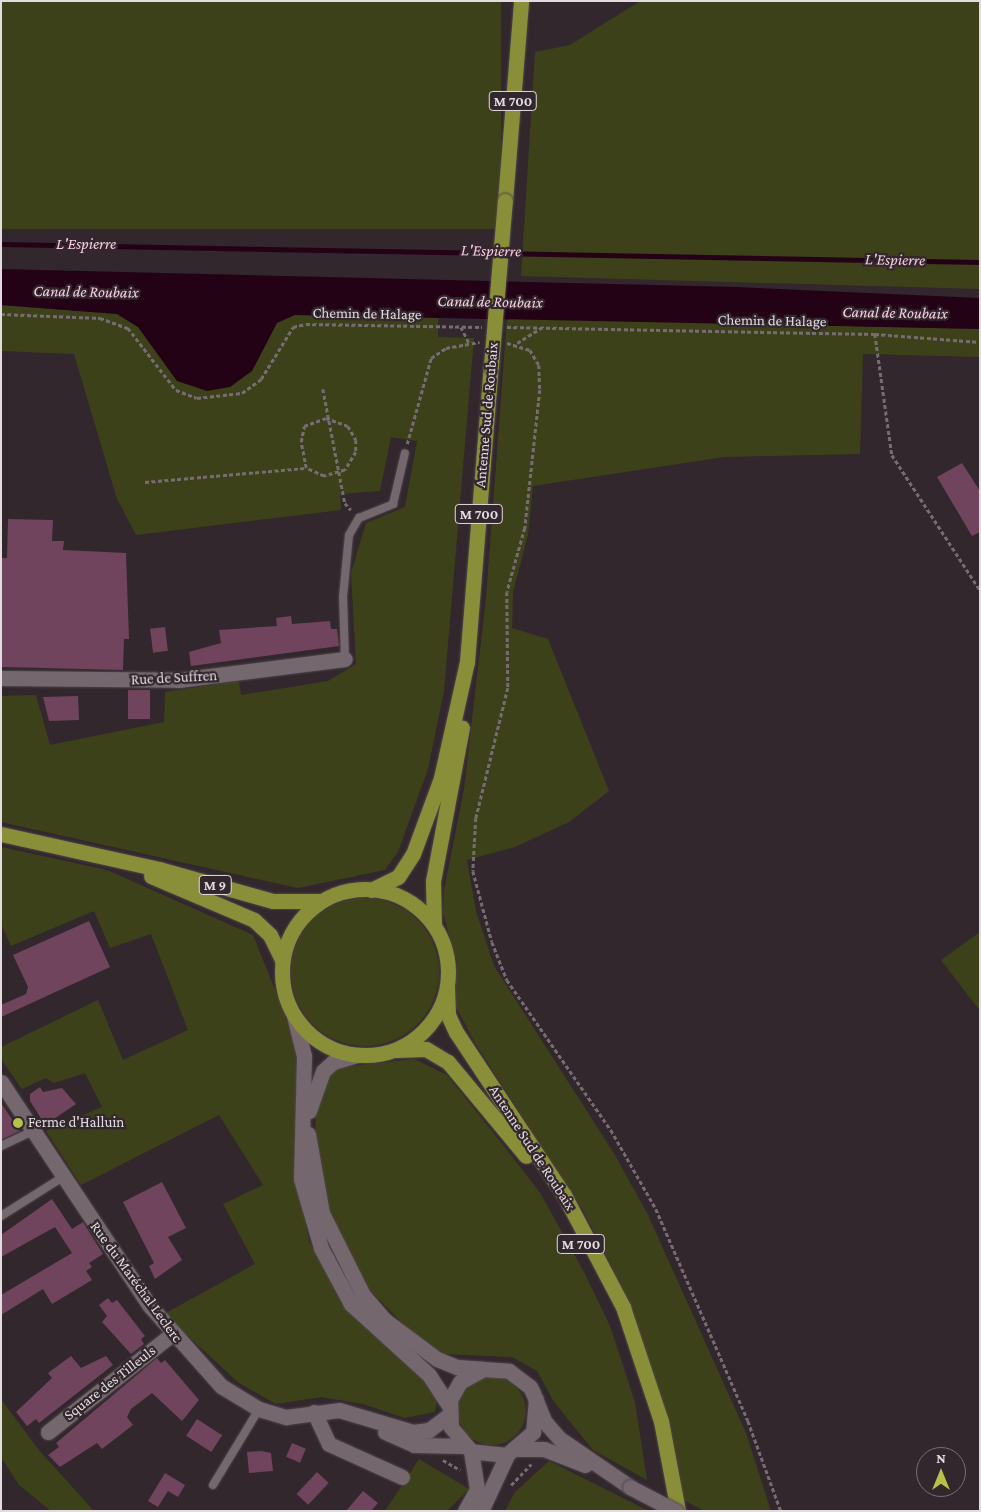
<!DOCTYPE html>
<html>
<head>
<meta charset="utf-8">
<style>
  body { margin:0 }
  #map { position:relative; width:981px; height:1512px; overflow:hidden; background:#32272d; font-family:"Crimson Pro",serif }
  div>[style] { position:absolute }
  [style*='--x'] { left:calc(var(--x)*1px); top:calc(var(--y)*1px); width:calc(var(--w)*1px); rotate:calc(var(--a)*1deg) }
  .green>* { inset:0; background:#3d4119; transform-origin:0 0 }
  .round { border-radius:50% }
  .water>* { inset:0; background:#240216 }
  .stream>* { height:4.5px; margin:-2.25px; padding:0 2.25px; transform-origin:2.25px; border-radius:2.25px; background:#240216 }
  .building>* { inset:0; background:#6f445c; transform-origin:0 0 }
  .path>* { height:2.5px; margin-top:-1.25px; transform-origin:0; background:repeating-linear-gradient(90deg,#766c72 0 4px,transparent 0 6.5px) }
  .roads { filter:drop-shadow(0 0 1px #4d454a) drop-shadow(0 0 1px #4d454a) }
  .service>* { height:8px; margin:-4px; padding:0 4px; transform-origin:4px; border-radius:4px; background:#74686e }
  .minor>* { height:15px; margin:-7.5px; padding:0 7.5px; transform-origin:7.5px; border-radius:7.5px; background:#74686e }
  .tertiary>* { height:15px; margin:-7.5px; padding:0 7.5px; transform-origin:7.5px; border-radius:7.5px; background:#74686e }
  .trunk>* { height:15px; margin:-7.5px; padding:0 7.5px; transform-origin:7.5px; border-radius:7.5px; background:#898e39 }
  .trunk>.ring { margin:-7.5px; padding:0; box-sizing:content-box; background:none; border:15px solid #898e39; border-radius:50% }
  .bridges { filter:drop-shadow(0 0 1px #4d454a) drop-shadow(0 0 1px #4d454a) }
  .tertiary-bridge>* { height:15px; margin:-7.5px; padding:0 7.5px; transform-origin:7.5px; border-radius:7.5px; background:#74686e }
  .trunk-bridge>* { height:15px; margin:-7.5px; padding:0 7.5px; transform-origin:7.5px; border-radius:7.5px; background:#898e39 }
  .dots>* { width:14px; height:14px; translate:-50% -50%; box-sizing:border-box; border:2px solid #32272d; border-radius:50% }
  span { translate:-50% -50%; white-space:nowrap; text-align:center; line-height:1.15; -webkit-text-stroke:4.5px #32272d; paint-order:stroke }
  .shield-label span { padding:1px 4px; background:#32272d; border:1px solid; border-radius:4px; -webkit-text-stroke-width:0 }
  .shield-label { font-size:14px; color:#e2dbdf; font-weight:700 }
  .street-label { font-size:15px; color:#e2dbdf }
  .poi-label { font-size:15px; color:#e2dbdf }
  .left { translate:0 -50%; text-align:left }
  .water-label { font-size:16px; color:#f8cbe1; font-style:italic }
  .frame { position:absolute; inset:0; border:2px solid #e2dbdf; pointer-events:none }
  .north { position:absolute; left:916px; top:1447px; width:50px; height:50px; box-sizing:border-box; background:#32272d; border:1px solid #786f74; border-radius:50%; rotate:0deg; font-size:14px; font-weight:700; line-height:20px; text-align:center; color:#e2dbdf }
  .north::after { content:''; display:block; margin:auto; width:18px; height:22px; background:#b6c149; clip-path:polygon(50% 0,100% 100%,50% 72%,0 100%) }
</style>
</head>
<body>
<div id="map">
  <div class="green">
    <div style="left:1px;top:1px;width:500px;height:228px"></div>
    <div style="clip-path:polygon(640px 1px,980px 1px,980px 289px,521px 276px,535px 52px,570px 45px)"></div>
    <div style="clip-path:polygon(1px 305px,117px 314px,138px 327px,177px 381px,261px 350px,277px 323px,290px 315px,438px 317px,438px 337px,474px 338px,444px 691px,428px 769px,398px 852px,385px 870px,298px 888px,1px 822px,1px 696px,36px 695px,50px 745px,164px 722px,165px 692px,239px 681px,241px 695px,328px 681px,356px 664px,351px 573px,366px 523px,405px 507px,417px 441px,391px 437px,380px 491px,340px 494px,341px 510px,136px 535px,117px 499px,74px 354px,1px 351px)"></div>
    <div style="clip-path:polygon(507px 318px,980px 329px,980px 357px,863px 354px,860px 454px,724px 457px,533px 486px,528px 535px,513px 592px,512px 628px,548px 639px,609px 791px,569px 822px,515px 847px,467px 860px,476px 911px,494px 966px,615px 1155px,648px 1215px,746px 1433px,771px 1511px,704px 1511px,682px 1499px,666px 1414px,632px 1307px,584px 1212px,475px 1043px,452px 999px,457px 962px,443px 913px,444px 890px,464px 789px,486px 598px)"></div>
    <div style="clip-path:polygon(1px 847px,107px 870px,253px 935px,298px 1047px,296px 1174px,309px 1241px,346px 1307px,424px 1375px,437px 1400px,435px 1412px,404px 1418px,363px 1404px,321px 1397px,276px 1404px,239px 1383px,164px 1314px,255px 1264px,223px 1204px,263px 1185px,219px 1115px,81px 1185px,46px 1131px,102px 1107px,85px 1073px,54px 1083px,46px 1078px,22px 1089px,1px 1059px,1px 1047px,98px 1000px,123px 1060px,188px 1030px,151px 934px,110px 948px,94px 911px,11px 946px,1px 924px)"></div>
    <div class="round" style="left:291px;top:898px;width:148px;height:148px"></div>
    <div style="clip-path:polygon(980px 932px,980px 1011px,941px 960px)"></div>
    <div style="clip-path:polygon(414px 1059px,447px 1075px,507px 1150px,541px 1194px,585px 1274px,610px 1326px,635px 1402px,647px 1480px,593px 1450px,554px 1402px,537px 1371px,512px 1357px,445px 1354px,413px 1334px,368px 1288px,332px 1220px,315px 1151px,316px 1103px,329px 1072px,336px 1068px)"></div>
    <div class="round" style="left:458px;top:1377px;width:68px;height:68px"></div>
    <div style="clip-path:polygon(1px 1399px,38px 1449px,94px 1511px,51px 1511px,19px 1485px,1px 1457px)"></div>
    <div style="clip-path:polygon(419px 1459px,469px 1489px,447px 1511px,385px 1511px)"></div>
    <div style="clip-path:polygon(549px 1461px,649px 1511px,505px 1511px,515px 1492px)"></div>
  </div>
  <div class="water">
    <div style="clip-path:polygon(1px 269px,737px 287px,980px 298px,980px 329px,295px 315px,277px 323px,252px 371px,230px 387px,207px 391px,177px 381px,138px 327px,117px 314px,1px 305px)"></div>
  </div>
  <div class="stream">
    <div style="--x:1;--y:244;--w:979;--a:1.05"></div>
  </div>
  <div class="building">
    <div style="clip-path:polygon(962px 463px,980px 491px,980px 532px,972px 536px,937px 477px)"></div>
    <div style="clip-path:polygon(8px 519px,53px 520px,52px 541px,64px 541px,63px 550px,126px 553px,129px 639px,124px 639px,123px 670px,1px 667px,1px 558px,7px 558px)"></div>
    <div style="clip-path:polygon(291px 616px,292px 624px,330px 621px,331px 629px,337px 629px,339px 646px,191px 666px,189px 652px,221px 643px,219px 630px,277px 626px,276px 618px)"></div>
    <div style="left:165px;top:627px;width:24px;height:15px;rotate:83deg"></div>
    <div style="left:128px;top:690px;width:22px;height:29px"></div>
    <div style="clip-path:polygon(78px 696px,79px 720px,49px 721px,43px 697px)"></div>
    <div style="clip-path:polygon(89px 921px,110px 967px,1px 1017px,1px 1005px,26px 994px,28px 987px,13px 955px)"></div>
    <div style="clip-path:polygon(40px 1087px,43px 1092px,62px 1088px,76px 1104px,45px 1125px,30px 1101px,30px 1094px)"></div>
    <div style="clip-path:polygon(1px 1103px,20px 1131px,1px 1140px)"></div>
    <div style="clip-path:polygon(162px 1182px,186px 1228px,168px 1237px,182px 1260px,155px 1279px,149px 1266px,154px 1263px,123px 1202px)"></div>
    <div style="clip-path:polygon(52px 1199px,72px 1229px,83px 1222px,103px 1254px,89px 1263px,92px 1267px,86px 1271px,92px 1280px,52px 1304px,43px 1289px,1px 1315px,1px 1295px,72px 1253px,55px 1227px,1px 1257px,1px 1235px)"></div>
    <div style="clip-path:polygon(108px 1298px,112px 1303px,117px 1300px,145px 1336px,141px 1339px,144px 1344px,131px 1354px,102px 1322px,107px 1316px,99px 1305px)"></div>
    <div style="clip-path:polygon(71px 1356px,81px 1368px,106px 1356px,113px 1365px,39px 1423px,36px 1419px,27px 1426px,16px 1412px,52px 1378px,48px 1373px)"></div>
    <div style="clip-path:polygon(157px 1358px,161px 1363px,165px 1360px,199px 1400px,182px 1421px,152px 1393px,131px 1409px,127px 1417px,133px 1425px,102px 1449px,97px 1443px,60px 1467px,48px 1455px,59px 1447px,56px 1443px)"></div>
    <div style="left:197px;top:1419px;width:30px;height:20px;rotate:33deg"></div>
    <div style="left:292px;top:1443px;width:15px;height:15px;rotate:23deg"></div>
    <div style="clip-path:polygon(261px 1451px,271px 1453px,273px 1471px,249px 1473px,247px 1452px)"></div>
    <div style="left:317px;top:1472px;width:16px;height:30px;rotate:43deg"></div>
    <div style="clip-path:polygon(165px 1473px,185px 1485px,178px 1497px,168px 1491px,158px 1507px,148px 1501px)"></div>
    <div style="clip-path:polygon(363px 1491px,378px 1503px,371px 1511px,346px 1511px)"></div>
  </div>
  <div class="path">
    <div style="--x:1;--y:314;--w:99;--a:2.3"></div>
    <div style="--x:100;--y:318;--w:30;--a:20"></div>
    <div style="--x:128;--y:328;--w:78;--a:52.3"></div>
    <div style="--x:176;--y:390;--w:22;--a:21"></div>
    <div style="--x:197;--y:398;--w:45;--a:-6.3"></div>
    <div style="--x:242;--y:393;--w:24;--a:-36"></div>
    <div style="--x:261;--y:379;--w:61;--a:-58.4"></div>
    <div style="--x:293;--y:327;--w:13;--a:-13"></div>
    <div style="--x:306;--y:324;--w:176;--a:1"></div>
    <div style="--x:461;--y:327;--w:18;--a:63"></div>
    <div style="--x:507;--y:327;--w:368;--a:1.1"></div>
    <div style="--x:875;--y:334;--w:105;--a:4.4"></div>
    <div style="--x:875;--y:334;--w:122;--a:82"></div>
    <div style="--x:892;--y:455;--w:161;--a:56.9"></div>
    <div style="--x:507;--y:343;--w:24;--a:17"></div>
    <div style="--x:530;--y:350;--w:17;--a:59"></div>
    <div style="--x:539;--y:365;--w:25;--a:88"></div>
    <div style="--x:540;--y:390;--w:139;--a:96.2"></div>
    <div style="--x:525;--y:528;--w:66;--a:105.7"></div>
    <div style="--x:507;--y:592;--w:96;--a:89.4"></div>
    <div style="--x:508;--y:688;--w:134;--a:103.8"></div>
    <div style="--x:476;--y:818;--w:53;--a:93.2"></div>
    <div style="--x:473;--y:871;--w:73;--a:75"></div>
    <div style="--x:492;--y:942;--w:41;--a:68.5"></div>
    <div style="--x:507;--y:980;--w:183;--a:55.3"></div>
    <div style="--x:611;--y:1130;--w:91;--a:60.3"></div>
    <div style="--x:656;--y:1209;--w:231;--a:66.5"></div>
    <div style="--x:748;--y:1421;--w:96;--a:69.9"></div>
    <div style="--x:517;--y:343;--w:28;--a:-32"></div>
    <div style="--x:323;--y:389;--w:116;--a:79.1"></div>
    <div style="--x:345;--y:503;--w:9;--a:49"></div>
    <div style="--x:407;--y:444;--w:89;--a:-74.4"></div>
    <div style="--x:431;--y:358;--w:18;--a:-34"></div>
    <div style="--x:446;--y:348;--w:34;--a:-10"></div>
    <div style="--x:145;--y:482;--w:162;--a:-5"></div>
    <div style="--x:306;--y:468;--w:26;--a:-101"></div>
    <div style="--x:301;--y:442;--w:16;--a:-79"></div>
    <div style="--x:304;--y:426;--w:23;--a:-20"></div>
    <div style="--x:326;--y:418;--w:23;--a:20"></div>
    <div style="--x:348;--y:426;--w:16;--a:60"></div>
    <div style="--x:356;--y:440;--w:12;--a:90"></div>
    <div style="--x:356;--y:452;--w:21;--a:121"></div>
    <div style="--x:345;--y:470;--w:22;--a:164"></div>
    <div style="--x:324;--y:476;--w:20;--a:-156"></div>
    <div style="--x:443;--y:1460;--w:20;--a:30"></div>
    <div style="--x:511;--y:1485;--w:29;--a:-46"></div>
  </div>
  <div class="roads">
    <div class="service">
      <div style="--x:345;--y:659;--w:62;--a:-91.8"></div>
      <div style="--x:343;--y:597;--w:62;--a:-84.5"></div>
      <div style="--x:349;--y:535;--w:20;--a:-60"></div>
      <div style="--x:359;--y:518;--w:37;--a:-22"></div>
      <div style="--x:393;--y:504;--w:52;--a:-76.8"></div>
      <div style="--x:1;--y:1146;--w:35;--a:-25"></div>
      <div style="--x:1;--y:1216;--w:73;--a:-32.2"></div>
      <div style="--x:213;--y:1485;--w:89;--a:-58.8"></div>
    </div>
    <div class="minor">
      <div style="--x:1;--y:678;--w:177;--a:0.6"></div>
      <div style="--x:178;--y:680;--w:168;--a:-7.2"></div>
      <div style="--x:314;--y:1412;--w:35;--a:65"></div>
      <div style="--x:329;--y:1444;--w:80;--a:24.3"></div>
      <div style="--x:48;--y:1432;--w:158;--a:-38.3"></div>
    </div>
    <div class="tertiary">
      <div style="--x:294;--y:1016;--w:41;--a:76"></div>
      <div style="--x:304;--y:1056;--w:123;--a:91.4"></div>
      <div style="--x:301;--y:1179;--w:72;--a:73.8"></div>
      <div style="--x:321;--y:1248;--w:64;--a:61.8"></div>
      <div style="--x:351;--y:1304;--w:105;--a:42.3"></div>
      <div style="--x:429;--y:1375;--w:37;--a:57"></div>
      <div style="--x:1;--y:1082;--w:269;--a:56.4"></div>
      <div style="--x:150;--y:1306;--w:107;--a:48.4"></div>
      <div style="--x:221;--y:1386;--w:44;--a:31.2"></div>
      <div style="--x:259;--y:1409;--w:28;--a:17"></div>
      <div style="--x:286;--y:1417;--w:53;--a:-7.5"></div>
      <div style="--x:339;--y:1410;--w:77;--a:16.6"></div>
      <div style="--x:413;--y:1432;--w:16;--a:-7"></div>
      <div style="--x:429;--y:1430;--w:25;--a:-37"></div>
      <div style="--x:309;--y:1111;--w:42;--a:-70.7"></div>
      <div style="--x:323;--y:1071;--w:13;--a:-42"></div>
      <div style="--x:333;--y:1062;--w:26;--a:-16"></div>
      <div style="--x:308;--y:1134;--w:80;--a:80"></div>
      <div style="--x:322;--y:1213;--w:92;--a:63.4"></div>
      <div style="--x:363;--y:1295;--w:35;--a:49"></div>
      <div style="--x:386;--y:1321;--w:64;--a:36.7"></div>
      <div style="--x:437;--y:1359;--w:22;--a:22"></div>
      <div style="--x:457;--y:1367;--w:26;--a:4"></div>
      <div style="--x:536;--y:1399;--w:33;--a:95"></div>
      <div style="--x:533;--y:1432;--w:35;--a:139"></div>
      <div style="--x:507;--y:1455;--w:36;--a:-174"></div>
      <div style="--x:471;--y:1451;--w:31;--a:-130"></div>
      <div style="--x:451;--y:1427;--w:27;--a:-92"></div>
      <div style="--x:450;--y:1400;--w:21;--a:-61"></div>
      <div style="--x:460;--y:1382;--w:26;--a:-29"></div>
      <div style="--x:483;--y:1369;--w:26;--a:4"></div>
      <div style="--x:509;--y:1371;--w:26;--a:37"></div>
      <div style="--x:530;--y:1387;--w:7;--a:63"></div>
      <div style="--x:533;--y:1393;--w:31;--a:68"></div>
      <div style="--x:545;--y:1422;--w:23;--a:49"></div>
      <div style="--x:560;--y:1439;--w:85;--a:34.4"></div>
      <div style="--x:385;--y:1432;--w:32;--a:24"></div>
      <div style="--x:414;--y:1445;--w:50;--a:1.1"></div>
      <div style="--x:518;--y:1449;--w:26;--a:0"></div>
      <div style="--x:544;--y:1449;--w:44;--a:21.3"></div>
      <div style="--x:465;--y:1511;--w:25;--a:-61"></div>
      <div style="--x:477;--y:1489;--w:38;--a:-99"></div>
      <div style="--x:481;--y:1511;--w:62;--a:-65.1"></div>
    </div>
    <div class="trunk">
      <div style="--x:505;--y:201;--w:201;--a:-85.4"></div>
      <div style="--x:1;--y:834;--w:162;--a:12.5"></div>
      <div style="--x:159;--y:869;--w:118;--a:15.7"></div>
      <div style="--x:273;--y:901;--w:46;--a:0"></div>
      <div style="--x:151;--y:876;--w:112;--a:23.1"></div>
      <div style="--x:254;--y:920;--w:22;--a:43"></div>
      <div style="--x:270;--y:935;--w:28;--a:64"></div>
      <div class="ring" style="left:282px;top:889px;width:151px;height:151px"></div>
      <div style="--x:371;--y:890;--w:30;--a:-26"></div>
      <div style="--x:398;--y:877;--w:27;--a:-57"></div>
      <div style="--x:413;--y:854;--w:81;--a:-69.8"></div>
      <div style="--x:441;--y:778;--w:119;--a:-77.4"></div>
      <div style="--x:467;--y:662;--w:297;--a:-85.4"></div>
      <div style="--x:434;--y:925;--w:44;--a:-91.3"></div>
      <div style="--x:433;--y:881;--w:156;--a:-79.3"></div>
      <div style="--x:447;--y:987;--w:28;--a:88"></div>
      <div style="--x:448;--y:1015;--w:19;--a:65"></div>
      <div style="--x:456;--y:1032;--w:196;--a:56.5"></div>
      <div style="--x:564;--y:1195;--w:127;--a:62.2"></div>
      <div style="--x:623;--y:1307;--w:120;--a:71.6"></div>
      <div style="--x:661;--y:1421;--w:92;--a:79.3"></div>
      <div style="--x:396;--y:1050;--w:30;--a:-2"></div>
      <div style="--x:426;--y:1049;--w:26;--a:31"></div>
      <div style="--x:448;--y:1062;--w:122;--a:50.3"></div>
    </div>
  </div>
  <div class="bridges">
    <div class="tertiary-bridge">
      <div style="--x:630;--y:1487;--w:52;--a:27.6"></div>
    </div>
    <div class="trunk-bridge">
      <div style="--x:491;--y:366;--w:166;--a:-85.2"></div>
    </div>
  </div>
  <div class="dots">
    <div style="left:18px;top:1123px;background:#b6c149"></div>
  </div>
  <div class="shield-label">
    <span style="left:513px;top:101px">M 700</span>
    <span style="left:479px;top:514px">M 700</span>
    <span style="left:215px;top:885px">M 9</span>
    <span style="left:581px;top:1244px">M 700</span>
  </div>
  <div class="street-label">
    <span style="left:367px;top:314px;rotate:1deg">Chemin de Halage</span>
    <span style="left:772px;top:321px;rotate:1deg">Chemin de Halage</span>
    <span style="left:487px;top:415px;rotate:-85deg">Antenne Sud de Roubaix</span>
    <span style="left:174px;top:678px;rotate:-3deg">Rue de Suffren</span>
    <span style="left:532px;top:1148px;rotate:57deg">Antenne Sud de Roubaix</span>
    <span style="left:136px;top:1282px;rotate:54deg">Rue du Maréchal Leclerc</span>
    <span style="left:110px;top:1383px;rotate:-38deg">Square des Tilleuls</span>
  </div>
  <div class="poi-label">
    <span class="left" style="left:28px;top:1123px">Ferme d'Halluin</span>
  </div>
  <div class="water-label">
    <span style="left:86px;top:244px">L'Espierre</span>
    <span style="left:491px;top:251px;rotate:1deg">L'Espierre</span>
    <span style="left:895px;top:260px;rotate:1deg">L'Espierre</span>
    <span style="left:86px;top:292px;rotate:1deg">Canal de Roubaix</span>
    <span style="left:490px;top:302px;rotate:1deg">Canal de Roubaix</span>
    <span style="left:895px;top:313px;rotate:1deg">Canal de Roubaix</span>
  </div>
  <div class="frame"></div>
  <div class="north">N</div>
</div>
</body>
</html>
